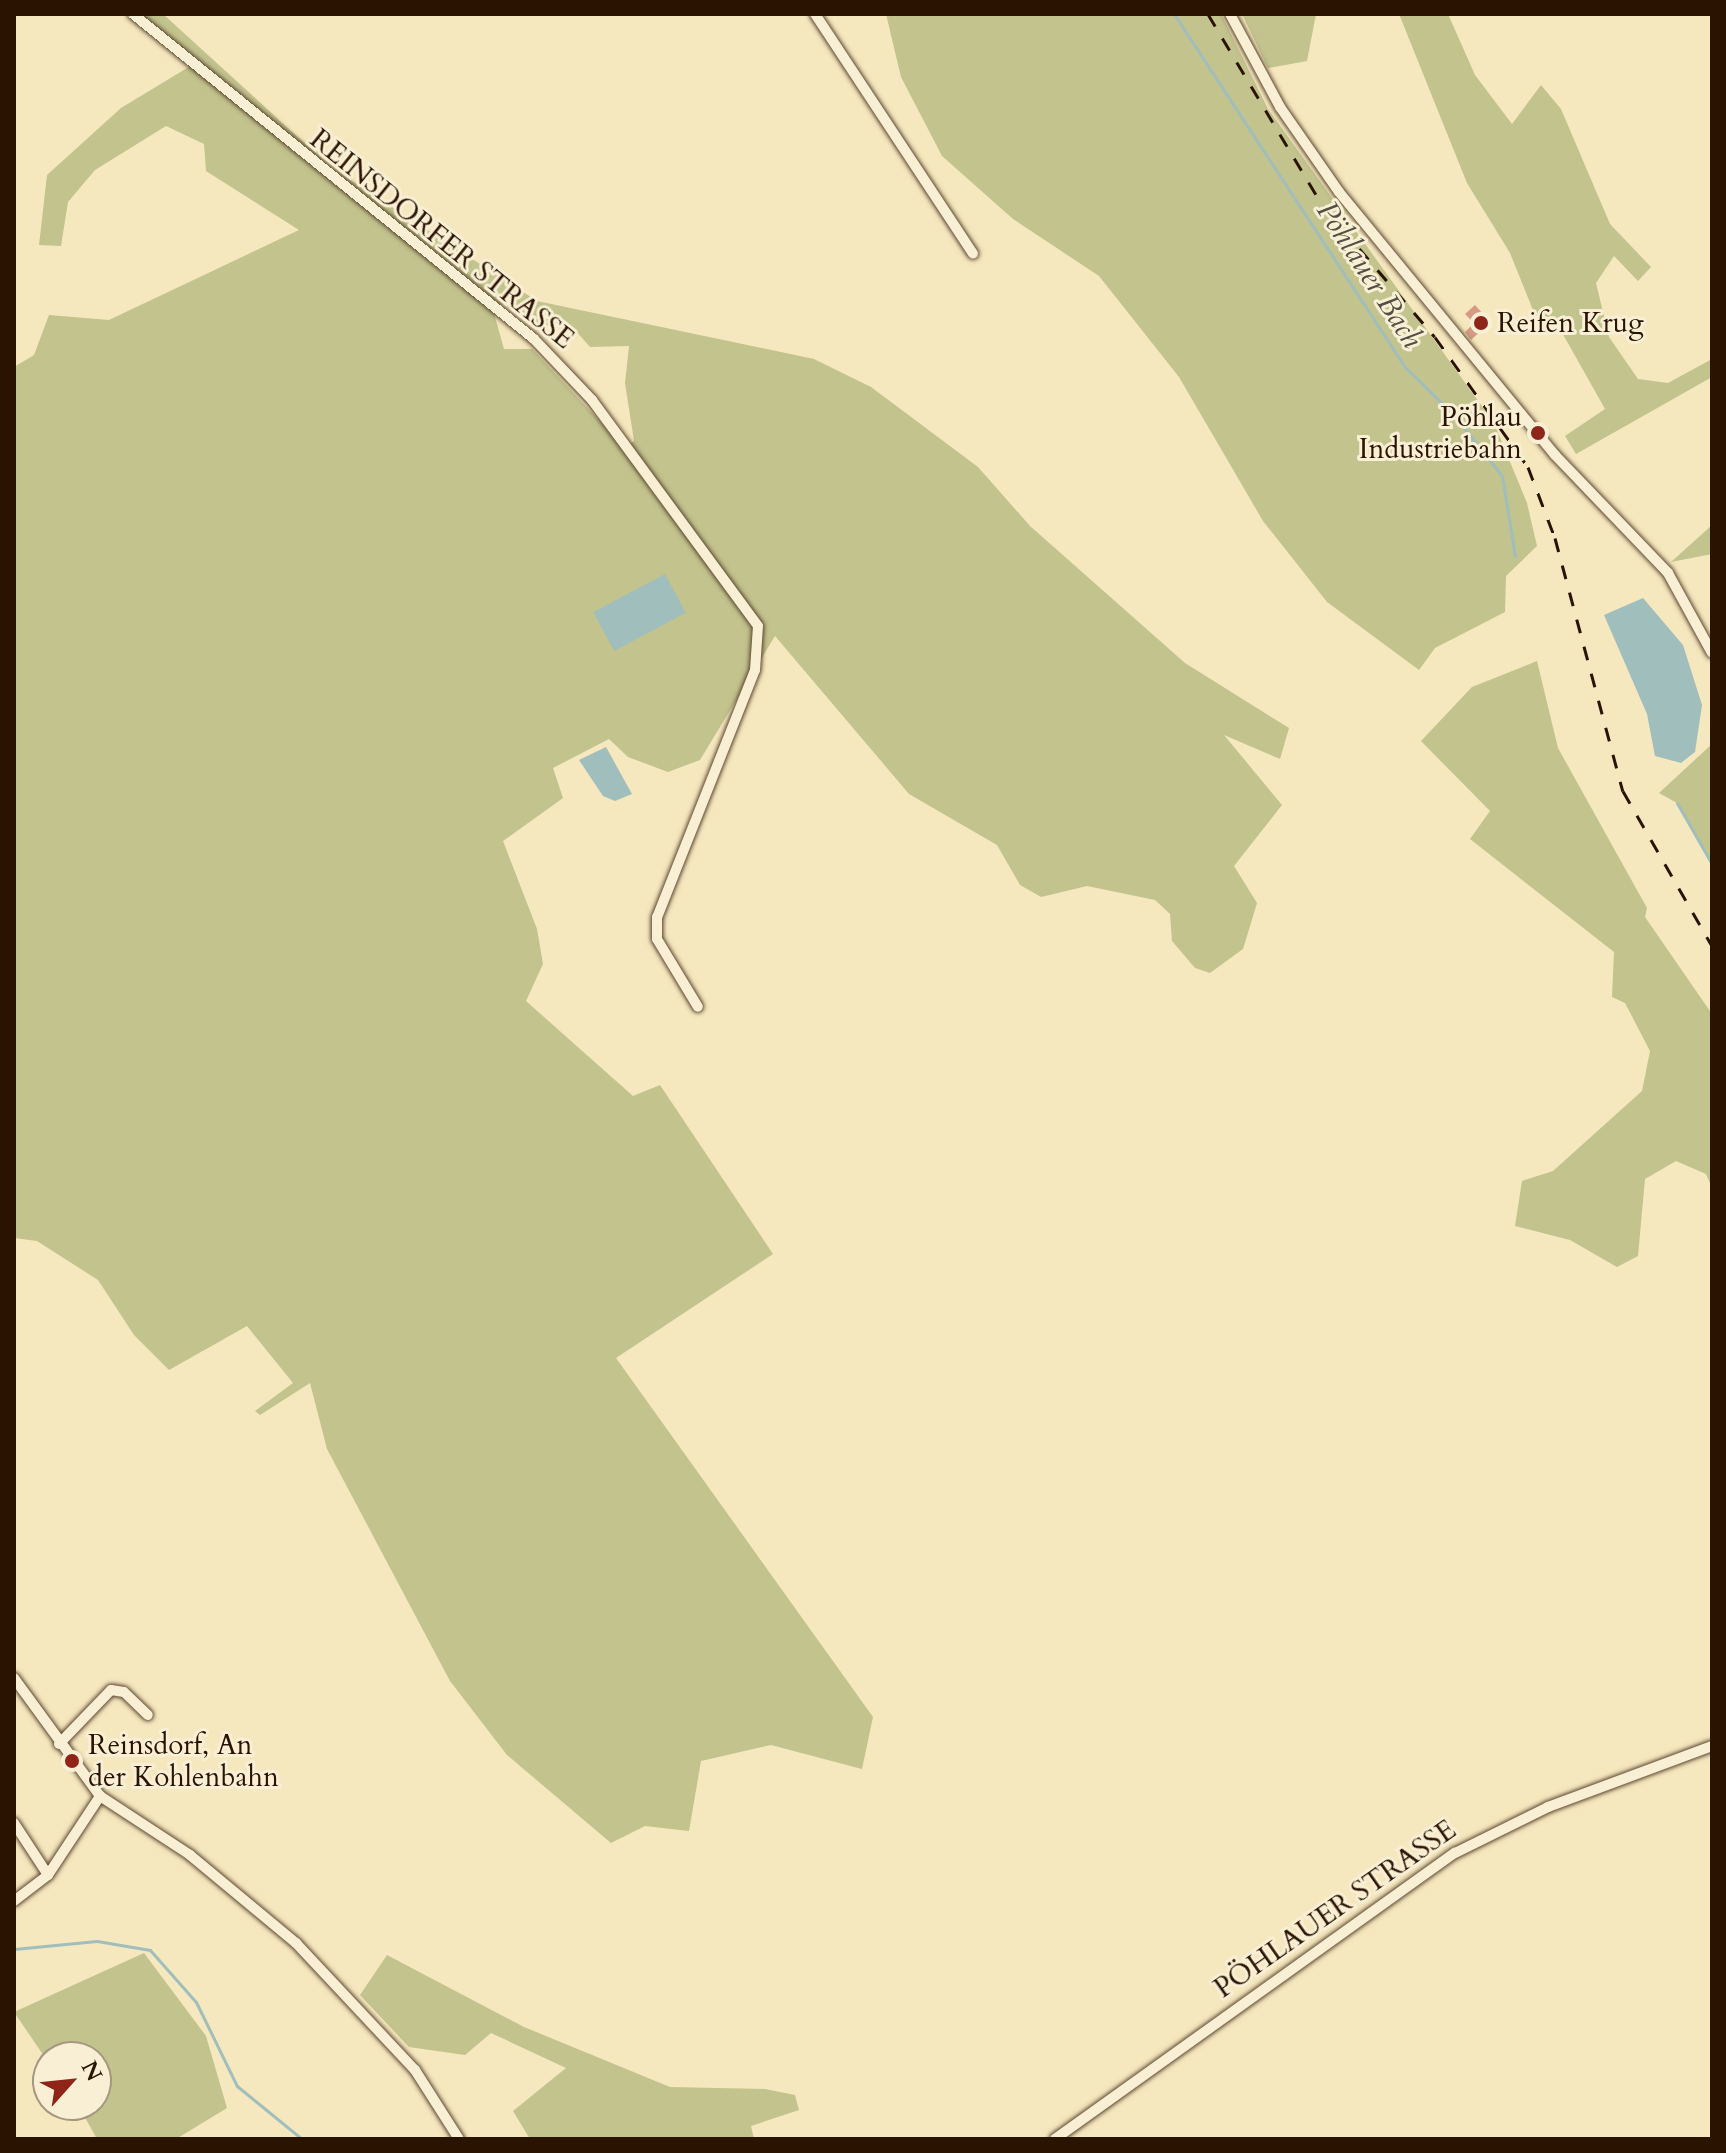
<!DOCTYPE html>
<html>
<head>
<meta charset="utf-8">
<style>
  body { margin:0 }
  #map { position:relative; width:1726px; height:2153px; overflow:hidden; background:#f5e7be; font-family:Cardo,serif }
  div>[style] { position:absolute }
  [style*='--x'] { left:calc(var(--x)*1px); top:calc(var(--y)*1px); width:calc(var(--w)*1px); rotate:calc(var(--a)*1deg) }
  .green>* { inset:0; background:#c2c38d }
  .water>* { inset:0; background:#a0bebc; transform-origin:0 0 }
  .stream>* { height:3px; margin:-1.5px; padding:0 1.5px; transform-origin:1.5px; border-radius:1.5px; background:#a0bebc }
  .building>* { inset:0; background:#d69a84 }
  .roads { filter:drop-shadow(0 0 2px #5d4830) drop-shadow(0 0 2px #5d4830) }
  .minor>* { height:10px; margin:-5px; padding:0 5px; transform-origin:5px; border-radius:5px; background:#f8efd5 }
  .rail>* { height:3px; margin-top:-1.5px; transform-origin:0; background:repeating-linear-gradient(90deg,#2a1301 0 14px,transparent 0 28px) }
  .dots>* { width:22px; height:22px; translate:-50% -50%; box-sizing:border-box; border:4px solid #f8efd5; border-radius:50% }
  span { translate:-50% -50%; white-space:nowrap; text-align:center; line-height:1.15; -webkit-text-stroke:6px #f8efd5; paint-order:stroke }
  .street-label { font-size:28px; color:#2a1301 }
  .poi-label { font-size:28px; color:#2a1301 }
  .left { translate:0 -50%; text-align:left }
  .right { translate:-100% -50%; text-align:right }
  .water-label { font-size:30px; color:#534f42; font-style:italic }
  .frame { position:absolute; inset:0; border:16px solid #2a1301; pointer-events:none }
  .north { position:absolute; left:32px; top:2041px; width:80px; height:80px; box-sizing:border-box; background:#f8efd5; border:2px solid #a69780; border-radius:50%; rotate:63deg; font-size:22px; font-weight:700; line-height:32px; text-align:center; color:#2a1301 }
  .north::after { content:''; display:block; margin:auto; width:28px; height:36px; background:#8f2418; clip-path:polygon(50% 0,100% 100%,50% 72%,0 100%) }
</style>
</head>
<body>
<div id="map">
  <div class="green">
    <div style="clip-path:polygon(evenodd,133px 14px,163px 14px,332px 168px,537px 301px,814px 359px,871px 387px,978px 467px,1030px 526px,1185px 663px,1289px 728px,1280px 759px,1224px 735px,1282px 805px,1234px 866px,1257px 903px,1243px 949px,1210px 973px,1195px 968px,1172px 941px,1170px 914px,1155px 900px,1087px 886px,1041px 897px,1020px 885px,997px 845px,909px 794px,775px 636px,700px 760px,668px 772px,628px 757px,609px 739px,553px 768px,563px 798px,503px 841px,537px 929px,543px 964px,526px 1001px,633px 1096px,660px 1085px,773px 1254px,616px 1358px,873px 1717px,862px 1769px,771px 1745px,701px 1761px,689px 1831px,645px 1826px,611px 1843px,507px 1755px,450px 1681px,327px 1449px,310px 1383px,260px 1415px,255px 1411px,293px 1383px,247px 1326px,169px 1370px,134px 1335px,98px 1280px,37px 1241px,14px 1238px,14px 367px,34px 355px,49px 315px,109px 320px,299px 230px,206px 171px,204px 144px,166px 126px,95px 170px,68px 202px,61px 246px,39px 245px,47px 175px,121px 108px,192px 65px,133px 14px,511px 303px,536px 324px,576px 331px,590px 347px,629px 346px,625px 383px,634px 441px,625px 448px,532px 349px,504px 349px,492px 306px,511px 303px)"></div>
    <div style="clip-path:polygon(886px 14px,1221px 14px,1268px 109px,1494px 423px,1527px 503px,1537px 546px,1506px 576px,1505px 612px,1435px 648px,1419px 670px,1327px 602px,1263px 521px,1179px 377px,1099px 276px,1013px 219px,942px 156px,901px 77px)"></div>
    <div style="clip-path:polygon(1242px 14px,1316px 14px,1307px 61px,1268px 68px)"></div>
    <div style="clip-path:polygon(1399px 14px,1448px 14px,1475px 75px,1512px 124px,1541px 85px,1561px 109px,1610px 224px,1651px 267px,1638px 281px,1614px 256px,1596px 283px,1609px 337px,1638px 379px,1668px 383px,1712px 359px,1712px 377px,1576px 454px,1565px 436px,1605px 409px,1560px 329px,1535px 315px,1510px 253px,1467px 183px)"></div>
    <div style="clip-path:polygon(1712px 525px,1712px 554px,1671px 562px,1701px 535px)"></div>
    <div style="clip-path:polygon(1537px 661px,1558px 748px,1647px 908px,1645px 917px,1712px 1014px,1712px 1188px,1706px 1174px,1676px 1161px,1645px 1179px,1638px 1256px,1617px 1267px,1570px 1240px,1515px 1226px,1522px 1181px,1553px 1171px,1642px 1091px,1650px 1051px,1625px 1003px,1612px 997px,1614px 952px,1470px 839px,1490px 811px,1421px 741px,1472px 687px)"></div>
    <div style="clip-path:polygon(1712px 744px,1712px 864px,1677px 803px,1659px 793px)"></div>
    <div style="clip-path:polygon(144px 1953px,206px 2036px,227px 2108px,176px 2139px,97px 2139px,78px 2105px,96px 2105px,96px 2057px,48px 2057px,48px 2062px,14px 2012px)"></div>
    <div style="clip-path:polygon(387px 1955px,524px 2027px,670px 2087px,765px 2089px,795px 2095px,799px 2110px,751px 2126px,754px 2139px,530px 2139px,513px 2111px,566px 2068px,491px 2033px,465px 2055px,409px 2047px,360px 1995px)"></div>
  </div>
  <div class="water">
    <div style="left:665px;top:574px;width:44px;height:81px;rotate:62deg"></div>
    <div style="clip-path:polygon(1643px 598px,1683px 645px,1702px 705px,1695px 752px,1681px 763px,1655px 756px,1647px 714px,1604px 615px)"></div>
    <div style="clip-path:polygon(606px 747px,632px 794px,615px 801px,603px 796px,579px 760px)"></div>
  </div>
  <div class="stream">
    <div style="--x:1174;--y:14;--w:423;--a:56.8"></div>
    <div style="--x:1406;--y:368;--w:67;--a:44.4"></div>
    <div style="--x:1454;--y:415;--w:78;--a:51.8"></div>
    <div style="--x:1502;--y:476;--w:81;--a:80.8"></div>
    <div style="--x:1677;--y:803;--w:70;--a:60.2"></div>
    <div style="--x:14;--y:1949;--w:83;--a:-5.5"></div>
    <div style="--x:97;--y:1941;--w:54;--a:9.6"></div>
    <div style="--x:150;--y:1950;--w:69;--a:48.5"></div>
    <div style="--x:196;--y:2002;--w:93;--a:64"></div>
    <div style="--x:237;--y:2086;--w:84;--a:39.2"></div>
  </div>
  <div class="building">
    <div style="clip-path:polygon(1475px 305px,1490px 322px,1471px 340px,1465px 332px,1474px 323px,1465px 314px)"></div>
  </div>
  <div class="roads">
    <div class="minor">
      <div style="--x:133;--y:14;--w:516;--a:39.02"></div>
      <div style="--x:534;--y:339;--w:84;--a:46.4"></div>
      <div style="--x:592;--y:400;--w:280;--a:53.7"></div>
      <div style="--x:758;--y:626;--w:44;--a:93.9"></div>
      <div style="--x:755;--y:670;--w:266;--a:111.6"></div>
      <div style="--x:657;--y:917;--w:22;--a:90"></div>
      <div style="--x:657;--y:939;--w:79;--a:58.9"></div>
      <div style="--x:815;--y:14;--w:287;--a:56.6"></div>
      <div style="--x:1230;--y:14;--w:106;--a:61.7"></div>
      <div style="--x:1280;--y:107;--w:103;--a:55.2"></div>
      <div style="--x:1339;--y:192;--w:340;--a:50.6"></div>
      <div style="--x:1555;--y:455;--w:163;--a:46.2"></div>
      <div style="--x:1668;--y:573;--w:91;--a:61.2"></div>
      <div style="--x:14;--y:1678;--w:146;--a:53.9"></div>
      <div style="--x:100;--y:1796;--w:108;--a:33.2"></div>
      <div style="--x:190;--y:1855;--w:138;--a:39.7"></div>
      <div style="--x:296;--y:1943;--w:174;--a:46.9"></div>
      <div style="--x:415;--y:2070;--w:82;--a:57.5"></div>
      <div style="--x:59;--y:1744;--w:75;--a:-46.1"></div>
      <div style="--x:111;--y:1690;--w:13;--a:9"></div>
      <div style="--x:124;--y:1692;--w:33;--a:44"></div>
      <div style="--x:14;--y:1823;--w:62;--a:56.8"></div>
      <div style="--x:14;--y:1901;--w:43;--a:-37.4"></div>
      <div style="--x:48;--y:1875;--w:95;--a:-56.6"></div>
      <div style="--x:1055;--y:2139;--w:492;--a:-35.6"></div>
      <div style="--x:1455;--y:1853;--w:104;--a:-26.3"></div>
      <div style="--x:1548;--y:1807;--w:175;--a:-20.4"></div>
    </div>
  </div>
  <div class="rail">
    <div style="--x:1208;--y:14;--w:224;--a:59.1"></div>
    <div style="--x:1323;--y:206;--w:172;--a:49.5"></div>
    <div style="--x:1435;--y:337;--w:160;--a:54.4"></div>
    <div style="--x:1528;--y:467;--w:76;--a:69.2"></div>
    <div style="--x:1555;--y:538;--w:262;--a:75"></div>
    <div style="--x:1623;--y:791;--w:179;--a:60.1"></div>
  </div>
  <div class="dots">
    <div style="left:1481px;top:323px;background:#8f2418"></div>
    <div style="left:1538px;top:433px;background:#8f2418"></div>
    <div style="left:72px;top:1761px;background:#8f2418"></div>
  </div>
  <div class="street-label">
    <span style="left:442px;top:239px;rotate:39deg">REINSDORFER STRASSE</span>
    <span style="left:1335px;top:1909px;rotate:-35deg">PÖHLAUER STRASSE</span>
  </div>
  <div class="poi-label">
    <span class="left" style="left:1497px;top:323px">Reifen Krug</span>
    <span class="right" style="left:1522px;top:433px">Pöhlau<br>Industriebahn</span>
    <span class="left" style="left:88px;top:1761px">Reinsdorf, An<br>der Kohlenbahn</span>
  </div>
  <div class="water-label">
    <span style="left:1369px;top:275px;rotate:57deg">Pöhlauer Bach</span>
  </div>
  <div class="frame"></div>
  <div class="north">N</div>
</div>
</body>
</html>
